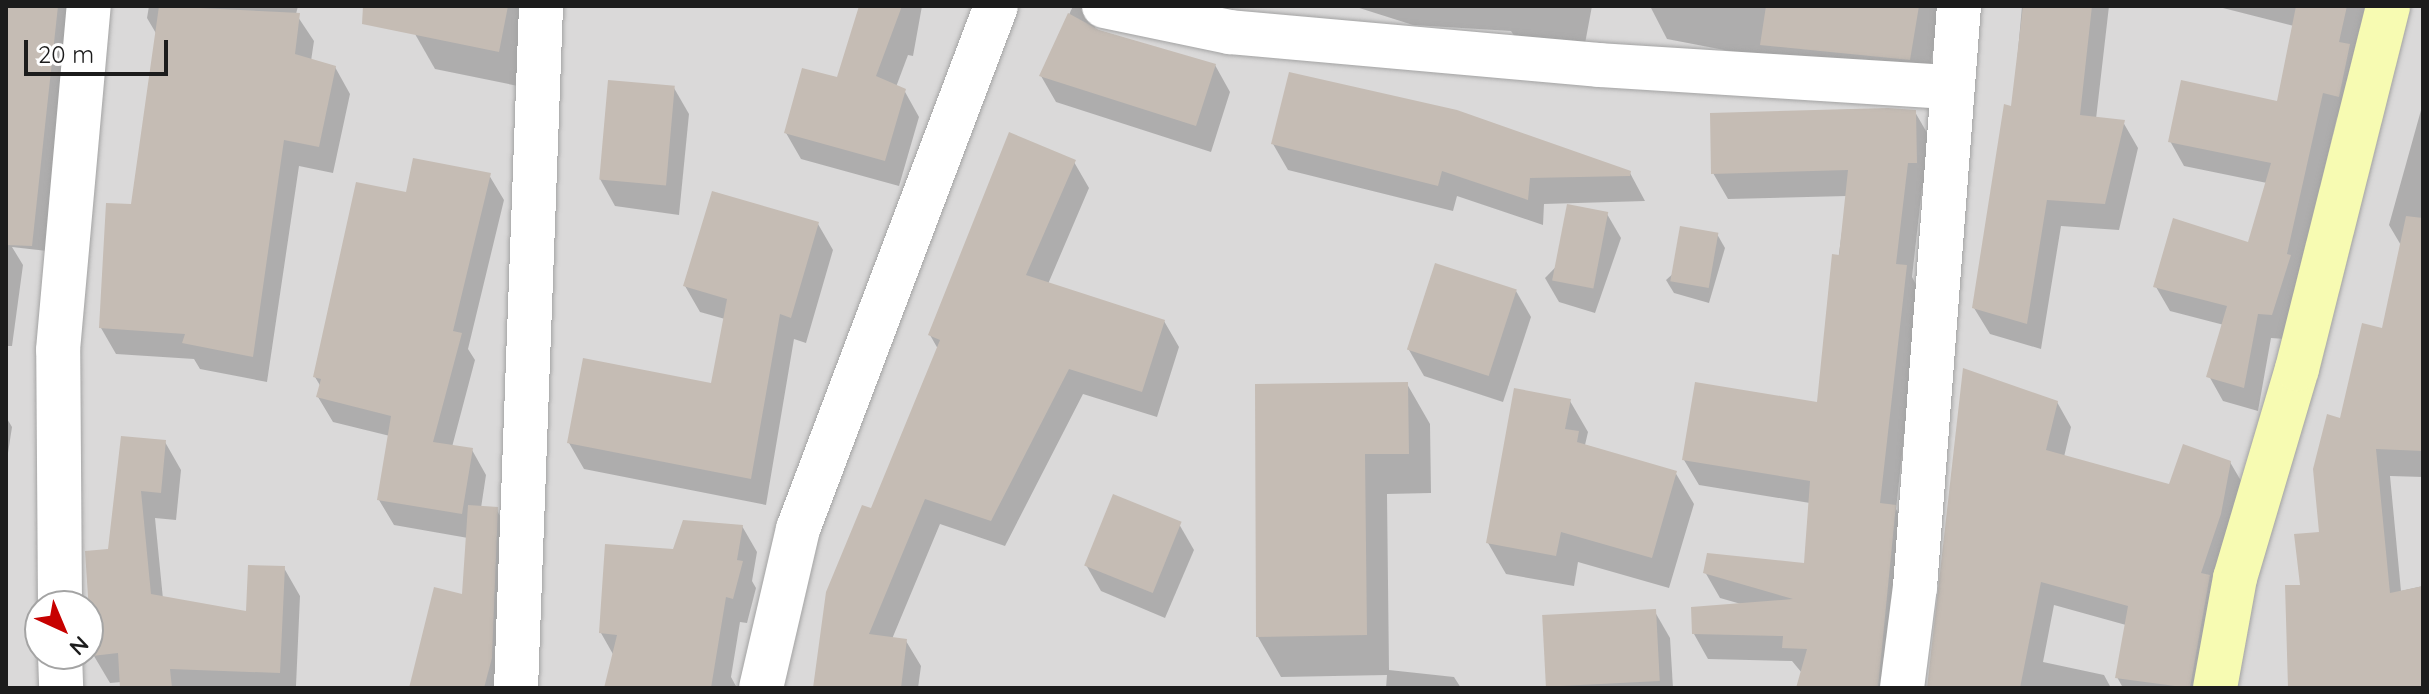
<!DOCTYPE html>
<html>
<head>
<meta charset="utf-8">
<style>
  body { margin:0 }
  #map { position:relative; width:2429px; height:694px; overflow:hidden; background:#eee9e1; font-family:Quicksand,sans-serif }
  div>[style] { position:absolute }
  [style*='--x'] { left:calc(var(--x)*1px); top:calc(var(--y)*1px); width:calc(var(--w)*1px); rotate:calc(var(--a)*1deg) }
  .residential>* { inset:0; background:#dad9d9 }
  .shadow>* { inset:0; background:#0003 }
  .building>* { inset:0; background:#c5bcb4; transform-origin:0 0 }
  .roads { filter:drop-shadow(0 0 2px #a3a3a3) drop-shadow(0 0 2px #a3a3a3) }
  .street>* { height:44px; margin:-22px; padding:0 22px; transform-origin:22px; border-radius:22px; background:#fff }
  .secondary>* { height:44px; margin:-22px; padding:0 22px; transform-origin:22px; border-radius:22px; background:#f7fbb2 }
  span { translate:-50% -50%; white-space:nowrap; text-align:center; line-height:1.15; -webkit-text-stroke:7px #fff; paint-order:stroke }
  .frame { position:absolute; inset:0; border:8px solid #1c1c1c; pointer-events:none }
  .north { position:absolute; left:24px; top:590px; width:80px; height:80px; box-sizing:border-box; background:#fff; border:2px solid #a4a4a4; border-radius:50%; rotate:136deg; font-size:22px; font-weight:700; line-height:32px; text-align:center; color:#1c1c1c }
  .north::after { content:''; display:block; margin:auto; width:28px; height:36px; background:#c70100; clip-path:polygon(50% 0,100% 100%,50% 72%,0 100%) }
  .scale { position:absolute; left:24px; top:40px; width:144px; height:36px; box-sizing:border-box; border:4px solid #1c1c1c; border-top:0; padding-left:10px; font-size:24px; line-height:28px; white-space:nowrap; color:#1c1c1c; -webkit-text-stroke:6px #fff; paint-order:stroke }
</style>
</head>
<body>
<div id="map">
  <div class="residential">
    <div style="clip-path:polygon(evenodd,6px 6px,2423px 6px,2423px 688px,6px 688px,6px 6px,40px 606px,88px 606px,88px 654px,40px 654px,40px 606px)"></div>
  </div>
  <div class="shadow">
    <div style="clip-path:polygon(6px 6px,73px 6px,47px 251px,12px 247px,23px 265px,12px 346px,6px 346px)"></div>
    <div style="clip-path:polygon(149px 6px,298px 6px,296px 14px,314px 41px,311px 61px,335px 67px,350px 94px,333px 173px,299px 166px,267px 382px,200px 369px,194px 359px,116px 354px,101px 328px,133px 206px,157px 35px,147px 18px)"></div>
    <div style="clip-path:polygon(420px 6px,534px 6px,518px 86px,435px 69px,415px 34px)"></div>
    <div style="clip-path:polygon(861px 6px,922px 6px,913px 56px,908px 55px,896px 87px,904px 90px,919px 117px,899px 186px,801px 159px,786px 133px,838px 80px)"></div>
    <div style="clip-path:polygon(1073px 6px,1160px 6px,1111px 8px,1094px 29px,1215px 65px,1230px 92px,1211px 152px,1056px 102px,1041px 76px)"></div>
    <div style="clip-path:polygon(1353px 6px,1592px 6px,1584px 49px,1515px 37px,1511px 31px,1413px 25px)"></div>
    <div style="clip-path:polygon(1650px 6px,1940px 6px,1927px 89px,1667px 39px)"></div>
    <div style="clip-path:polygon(2022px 6px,2109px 6px,2096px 119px,2123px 122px,2138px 148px,2119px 230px,2061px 226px,2041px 349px,1990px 334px,1974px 308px,2013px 108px)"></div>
    <div style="clip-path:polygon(2215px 6px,2366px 6px,2353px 120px,2337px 117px,2285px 339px,2271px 338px,2258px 411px,2223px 401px,2209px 376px,2224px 325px,2170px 311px,2156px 287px,2249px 244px,2267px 183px,2184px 166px,2170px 141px,2279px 103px,2294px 26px)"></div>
    <div style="clip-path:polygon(674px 88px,689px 114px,679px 215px,615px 206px,600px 179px)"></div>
    <div style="clip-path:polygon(2423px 103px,2423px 477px,2390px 476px,2401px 591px,2423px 586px,2423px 688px,2290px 688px,2302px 587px,2321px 534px,2341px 420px,2384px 330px,2402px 247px,2389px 225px)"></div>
    <div style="clip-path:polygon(1915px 112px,1930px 138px,1930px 188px,1922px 188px,1912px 277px,1920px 292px,1896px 509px,1910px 533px,1893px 688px,1798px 688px,1802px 673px,1792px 661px,1708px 659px,1694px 634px,1741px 604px,1720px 598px,1705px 572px,1806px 565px,1810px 503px,1699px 485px,1684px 460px,1818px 404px,1847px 196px,1728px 199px,1713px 173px)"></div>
    <div style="clip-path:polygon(1273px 144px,1630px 173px,1645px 201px,1544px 204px,1543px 225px,1457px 196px,1453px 211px,1288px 170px)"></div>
    <div style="clip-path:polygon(1074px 162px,1089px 188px,1048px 284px,1164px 321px,1179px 347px,1157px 417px,1083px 394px,1005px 546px,940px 524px,892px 639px,906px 641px,921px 666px,918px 688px,815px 688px,872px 511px,938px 349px,930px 335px)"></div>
    <div style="clip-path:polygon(489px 175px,504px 200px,468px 349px,475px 360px,452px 447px,472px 450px,486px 475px,481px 508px,496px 509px,512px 536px,507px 688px,411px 688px,464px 596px,468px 538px,394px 525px,379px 500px,390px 436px,333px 422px,318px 397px,321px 387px,315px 377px,408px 195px)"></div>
    <div style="clip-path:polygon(1607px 214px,1621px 238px,1595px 313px,1559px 302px,1545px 278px)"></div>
    <div style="clip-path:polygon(818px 224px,833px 250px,806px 343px,794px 339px,766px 505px,584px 469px,569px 443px,713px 385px,725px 319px,700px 312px,685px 286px)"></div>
    <div style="clip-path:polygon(1717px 234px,1725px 248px,1709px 303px,1674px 293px,1666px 280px)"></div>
    <div style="clip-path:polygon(1516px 291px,1531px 317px,1503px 402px,1424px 376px,1409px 350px)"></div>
    <div style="clip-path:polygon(1407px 384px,1430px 424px,1431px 493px,1387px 494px,1389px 670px,1454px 677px,1461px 688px,1386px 688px,1387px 675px,1281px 677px,1258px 637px,1257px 386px)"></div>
    <div style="clip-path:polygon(1570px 401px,1588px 432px,1585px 445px,1675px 472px,1694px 504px,1669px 588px,1578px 562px,1574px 586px,1506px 574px,1488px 543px)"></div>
    <div style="clip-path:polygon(2057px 402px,2071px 427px,2064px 457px,2170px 487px,2230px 462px,2244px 486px,2207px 688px,2123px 688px,2117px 677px,2126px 625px,2054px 605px,2043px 662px,2104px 675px,2111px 688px,1928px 688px)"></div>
    <div style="clip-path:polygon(6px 417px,12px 427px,6px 466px)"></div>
    <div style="clip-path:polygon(165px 442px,181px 470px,176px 520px,155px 518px,163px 599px,248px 613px,284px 568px,300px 596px,296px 686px,305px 688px,123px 688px,122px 682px,110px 683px,94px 656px,87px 553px,110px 551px)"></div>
    <div style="clip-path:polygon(1179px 524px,1194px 550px,1165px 618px,1101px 591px,1086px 565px)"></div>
    <div style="clip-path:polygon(742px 526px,757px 552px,752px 581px,756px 588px,747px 623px,740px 622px,731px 677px,737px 688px,606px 688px,614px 656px,601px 633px,675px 551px)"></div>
    <div style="clip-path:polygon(1655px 612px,1670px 638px,1673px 688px,1549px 688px,1544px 620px)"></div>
  </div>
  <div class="building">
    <div style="clip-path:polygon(6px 6px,58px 6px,32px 246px,6px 245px)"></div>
    <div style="clip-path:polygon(159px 6px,300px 13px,295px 54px,336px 66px,319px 147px,284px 140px,253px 357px,182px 343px,185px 334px,99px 328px,106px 203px,131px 204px)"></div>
    <div style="clip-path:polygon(363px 6px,508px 6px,499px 52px,362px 24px)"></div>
    <div style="clip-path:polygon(859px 6px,902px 6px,876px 76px,906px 89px,885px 161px,784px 133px,802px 68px,837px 77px)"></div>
    <div style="clip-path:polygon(1766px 6px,1919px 6px,1910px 60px,1760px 45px)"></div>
    <div style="clip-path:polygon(2023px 6px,2092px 6px,2080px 115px,2125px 120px,2105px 204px,2047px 200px,2027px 324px,1972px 308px,2004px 104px,2011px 106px)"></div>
    <div style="clip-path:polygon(2296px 6px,2347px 6px,2339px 42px,2350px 44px,2339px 97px,2323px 93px,2287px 254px,2291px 255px,2272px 315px,2258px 314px,2244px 388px,2206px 377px,2227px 306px,2153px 287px,2173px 218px,2248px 242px,2271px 163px,2168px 142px,2181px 80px,2277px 101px)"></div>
    <div style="clip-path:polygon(1068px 13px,1099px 30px,1216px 64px,1196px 126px,1039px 76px)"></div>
    <div style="clip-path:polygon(1289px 72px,1457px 110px,1631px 171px,1630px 176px,1530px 178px,1528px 200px,1442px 171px,1438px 186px,1271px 144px)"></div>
    <div style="left:608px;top:80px;width:67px;height:100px;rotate:5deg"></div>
    <div style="clip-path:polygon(1888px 108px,1916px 110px,1917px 163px,1908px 163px,1896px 264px,1907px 265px,1880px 503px,1896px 505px,1878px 688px,1796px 688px,1807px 649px,1782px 648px,1783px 636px,1692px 634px,1691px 607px,1793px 599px,1703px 573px,1707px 553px,1804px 563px,1810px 481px,1682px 460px,1695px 382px,1817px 402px,1832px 254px,1839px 255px,1848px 170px,1711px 174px,1710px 113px)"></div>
    <div style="clip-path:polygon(1009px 132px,1076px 160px,1026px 275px,1165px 320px,1142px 392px,1069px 369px,991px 521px,925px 499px,869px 634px,907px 639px,901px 688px,813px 688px,826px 592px,862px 505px,871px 508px,940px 340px,928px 335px)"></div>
    <div style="clip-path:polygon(413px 158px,491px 173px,453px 331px,462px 333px,433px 442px,473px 448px,462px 514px,377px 500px,391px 416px,316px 397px,321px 379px,313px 377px,356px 182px,406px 192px)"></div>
    <div style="clip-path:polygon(712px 191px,819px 222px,791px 318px,780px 314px,751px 479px,567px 443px,583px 358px,711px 383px,727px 299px,683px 286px)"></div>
    <div style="left:1567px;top:204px;width:42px;height:78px;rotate:11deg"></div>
    <div style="clip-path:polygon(2406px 216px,2423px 218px,2423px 451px,2376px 449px,2390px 593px,2423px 586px,2423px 688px,2288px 688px,2285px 585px,2300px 585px,2294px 534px,2319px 532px,2313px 469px,2327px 414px,2340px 418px,2362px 323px,2382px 328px)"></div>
    <div style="left:1680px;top:226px;width:39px;height:56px;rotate:10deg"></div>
    <div style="left:1435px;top:263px;width:86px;height:91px;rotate:18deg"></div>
    <div style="clip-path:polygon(1963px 368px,2058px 401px,2046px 450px,2169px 484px,2183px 444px,2231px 461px,2221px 514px,2201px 573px,2210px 575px,2190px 688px,2115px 678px,2128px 606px,2041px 582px,2020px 688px,1927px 688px)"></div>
    <div style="clip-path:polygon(1408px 382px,1409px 454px,1365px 454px,1367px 635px,1256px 637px,1255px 384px)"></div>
    <div style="clip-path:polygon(1514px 388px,1571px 399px,1565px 429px,1579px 431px,1577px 442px,1677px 471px,1652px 558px,1561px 532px,1556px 556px,1486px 543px)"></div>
    <div style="clip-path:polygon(121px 436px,166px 440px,161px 493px,141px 491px,151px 594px,246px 611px,248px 565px,285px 566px,280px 673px,170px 669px,172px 688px,120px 688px,118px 653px,92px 656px,85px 551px,108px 549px)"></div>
    <div style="left:1113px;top:494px;width:74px;height:77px;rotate:22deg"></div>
    <div style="clip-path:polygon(468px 505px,498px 507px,492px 658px,484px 688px,409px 688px,434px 587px,462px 594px)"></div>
    <div style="clip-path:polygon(683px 520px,743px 525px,737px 560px,743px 561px,733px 599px,726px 597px,711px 688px,604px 688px,617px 635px,599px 633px,605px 544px,673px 549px)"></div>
    <div style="left:1656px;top:609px;width:72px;height:114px;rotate:87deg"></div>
  </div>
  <div class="roads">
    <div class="street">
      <div style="--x:1104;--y:6;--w:129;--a:11.7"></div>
      <div style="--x:1230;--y:32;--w:370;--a:5.1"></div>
      <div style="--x:1599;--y:65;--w:351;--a:3.6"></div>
      <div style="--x:60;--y:606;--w:256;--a:-90.4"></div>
      <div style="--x:58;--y:350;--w:345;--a:-84.9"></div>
      <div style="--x:60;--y:654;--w:34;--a:88"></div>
      <div style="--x:516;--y:688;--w:682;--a:-87.9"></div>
      <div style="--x:761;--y:688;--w:163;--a:-76.9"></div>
      <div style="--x:798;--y:529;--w:559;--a:-69.26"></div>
      <div style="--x:1902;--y:688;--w:102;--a:-82.7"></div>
      <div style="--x:1915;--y:587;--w:583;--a:-85.67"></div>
    </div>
    <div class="secondary">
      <div style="--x:2215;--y:688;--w:112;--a:-79.7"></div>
      <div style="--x:2235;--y:578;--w:218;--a:-73.5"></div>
      <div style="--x:2297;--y:369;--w:374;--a:-75.9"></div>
    </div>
  </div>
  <div class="frame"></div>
  <div class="north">N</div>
  <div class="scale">20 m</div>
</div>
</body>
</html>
